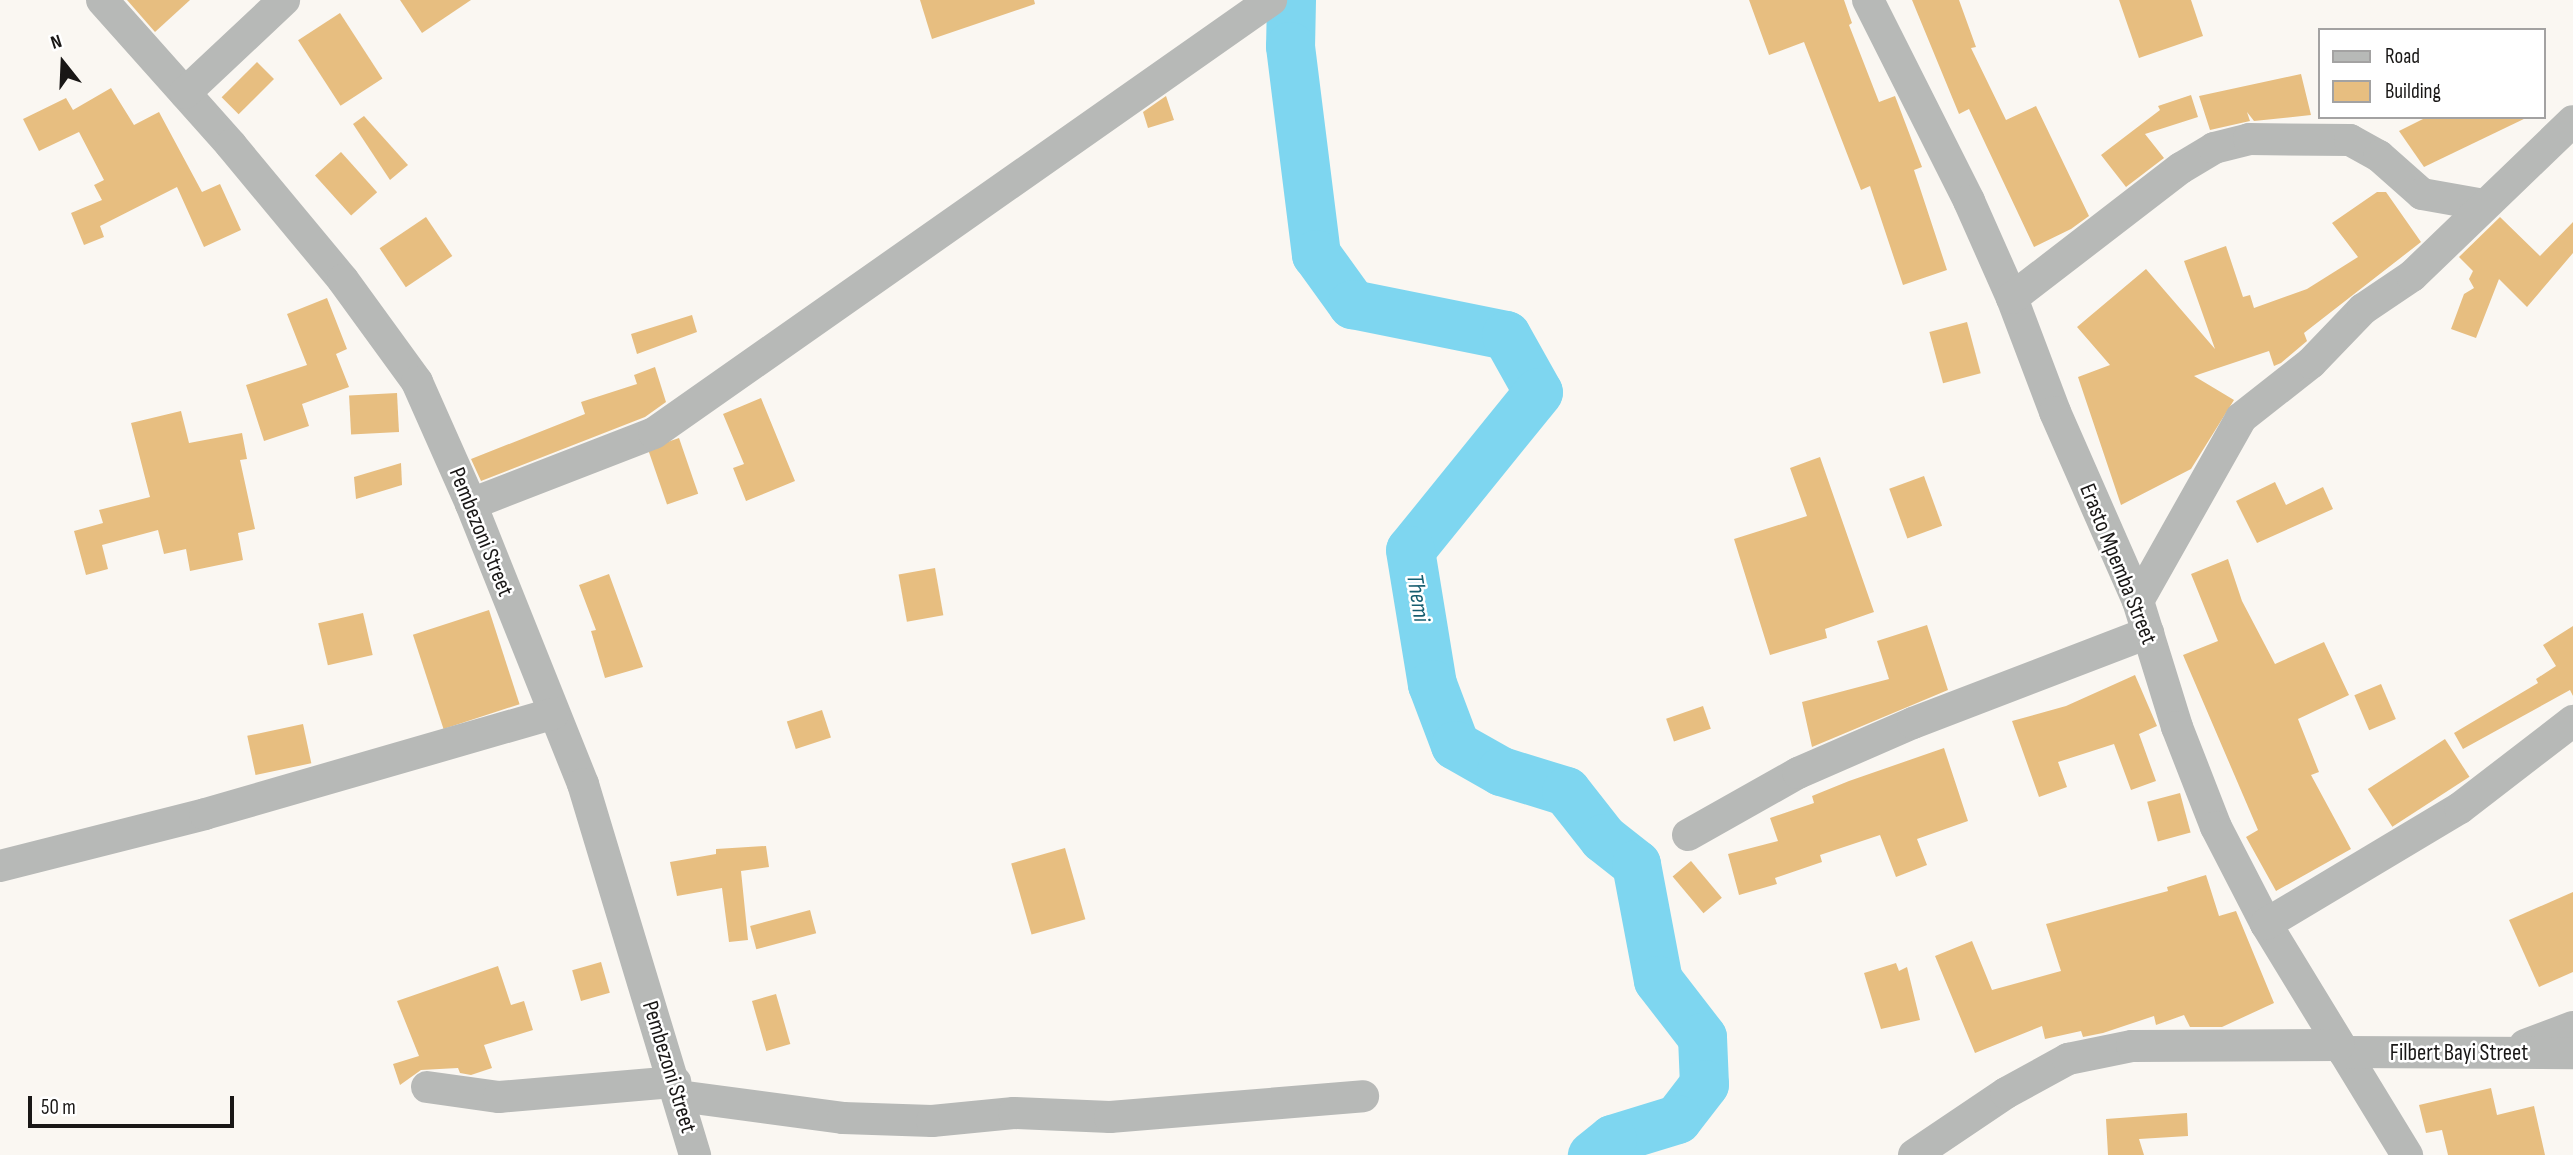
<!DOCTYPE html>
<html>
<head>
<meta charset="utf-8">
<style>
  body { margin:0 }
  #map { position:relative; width:2573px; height:1155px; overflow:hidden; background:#faf7f2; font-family:"Sofia Sans Condensed",sans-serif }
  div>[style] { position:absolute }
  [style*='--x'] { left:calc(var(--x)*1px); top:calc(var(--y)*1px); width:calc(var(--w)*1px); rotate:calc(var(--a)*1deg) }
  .river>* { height:49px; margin:-24.5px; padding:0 24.5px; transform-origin:24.5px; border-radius:24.5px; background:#7ed6f0 }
  .building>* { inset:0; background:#e7be80; transform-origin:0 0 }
  .street>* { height:32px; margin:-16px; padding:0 16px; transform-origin:16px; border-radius:16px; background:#b7b9b7 }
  span { translate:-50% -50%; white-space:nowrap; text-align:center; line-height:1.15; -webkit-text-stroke:5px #fff; paint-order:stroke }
  .street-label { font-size:23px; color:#191716 }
  .water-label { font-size:24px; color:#155d6f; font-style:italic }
  .legend { position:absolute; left:2318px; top:28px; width:228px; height:91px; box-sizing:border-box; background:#fff; border:2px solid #a3a2a2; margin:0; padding:9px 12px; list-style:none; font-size:21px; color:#191716 }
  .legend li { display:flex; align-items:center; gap:14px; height:35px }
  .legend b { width:35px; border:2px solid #a3a2a2 }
  .north { position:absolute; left:28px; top:28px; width:70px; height:70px; -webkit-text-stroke:5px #fff; paint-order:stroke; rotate:342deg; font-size:19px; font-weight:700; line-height:28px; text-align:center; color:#191716 }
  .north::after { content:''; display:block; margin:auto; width:24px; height:32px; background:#191716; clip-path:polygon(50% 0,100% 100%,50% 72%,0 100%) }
  .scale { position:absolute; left:28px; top:1096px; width:206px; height:32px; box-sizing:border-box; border:4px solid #191716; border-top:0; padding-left:9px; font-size:21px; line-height:24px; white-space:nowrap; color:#191716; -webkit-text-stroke:5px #fff; paint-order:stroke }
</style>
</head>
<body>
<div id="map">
  <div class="river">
    <div style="--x:1291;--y:0;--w:46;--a:91.2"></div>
    <div style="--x:1290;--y:46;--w:210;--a:82.9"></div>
    <div style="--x:1316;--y:254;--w:62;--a:54.2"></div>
    <div style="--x:1352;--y:304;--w:157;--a:11.4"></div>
    <div style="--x:1506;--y:335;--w:65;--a:60.7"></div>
    <div style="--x:1538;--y:392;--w:203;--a:129"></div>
    <div style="--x:1410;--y:550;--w:136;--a:80.7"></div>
    <div style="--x:1432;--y:684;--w:65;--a:69.3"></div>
    <div style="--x:1455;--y:745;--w:53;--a:29.5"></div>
    <div style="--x:1501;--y:771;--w:68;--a:17.1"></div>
    <div style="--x:1566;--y:791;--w:60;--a:51.8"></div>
    <div style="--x:1603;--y:838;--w:42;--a:38.2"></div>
    <div style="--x:1636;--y:864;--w:118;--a:79.3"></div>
    <div style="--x:1658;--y:980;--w:72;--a:52.3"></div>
    <div style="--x:1702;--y:1037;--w:47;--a:87.6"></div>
    <div style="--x:1704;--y:1084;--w:44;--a:127.6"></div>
    <div style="--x:1677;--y:1119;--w:68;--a:162.9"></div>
    <div style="--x:1612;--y:1139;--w:26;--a:141"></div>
  </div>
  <div class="building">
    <div style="clip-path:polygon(127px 0,190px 0,155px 32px)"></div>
    <div style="clip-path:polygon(400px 0,471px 0,422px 33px)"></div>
    <div style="clip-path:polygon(920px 0,1034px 0,1035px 4px,932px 39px)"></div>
    <div style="clip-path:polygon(1749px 0,1844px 0,1852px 23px,1849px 25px,1879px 102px,1895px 96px,1922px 167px,1914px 170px,1947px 270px,1903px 285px,1870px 186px,1861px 190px,1804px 42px,1769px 55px)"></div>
    <div style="clip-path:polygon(1912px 0,1959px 0,1976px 47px,1971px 48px,2006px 120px,2036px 106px,2089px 216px,2071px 229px,2034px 247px,1969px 109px,1959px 114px)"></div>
    <div style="clip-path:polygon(2119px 0,2191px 0,2203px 36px,2139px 58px)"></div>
    <div style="left:340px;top:13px;width:78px;height:50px;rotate:57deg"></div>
    <div style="left:257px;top:62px;width:24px;height:50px;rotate:45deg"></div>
    <div style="clip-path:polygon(2301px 74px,2311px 115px,2254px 121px,2247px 112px,2250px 121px,2210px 130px,2199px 96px)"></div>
    <div style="clip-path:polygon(111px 88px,134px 125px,159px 112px,202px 192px,220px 184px,241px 230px,204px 247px,177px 187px,100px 226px,104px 237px,84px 245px,71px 213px,102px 200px,94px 185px,104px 180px,79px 132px,39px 151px,23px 119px,66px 98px,73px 110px)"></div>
    <div style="clip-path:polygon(2191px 95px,2198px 117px,2145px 134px,2164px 158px,2126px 187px,2101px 155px,2160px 110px,2158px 106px)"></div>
    <div style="clip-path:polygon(1166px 96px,1174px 120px,1148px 128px,1143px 112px)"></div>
    <div style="clip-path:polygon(364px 116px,408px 165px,390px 180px,353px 124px)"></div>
    <div style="clip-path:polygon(2427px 117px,2528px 117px,2424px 167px,2399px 131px)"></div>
    <div style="left:341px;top:152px;width:54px;height:35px;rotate:48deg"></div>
    <div style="clip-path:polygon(2377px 192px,2386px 192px,2421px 242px,2304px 333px,2307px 341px,2281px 363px,2274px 366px,2269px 351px,2194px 376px,2234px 400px,2191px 469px,2121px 505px,2078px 377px,2110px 365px,2077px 327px,2146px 269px,2215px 349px,2184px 261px,2226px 246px,2243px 297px,2250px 295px,2254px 308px,2307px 289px,2358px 257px,2332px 223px)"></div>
    <div style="left:426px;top:217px;width:47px;height:56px;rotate:56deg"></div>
    <div style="clip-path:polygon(2500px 217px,2540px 256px,2573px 222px,2573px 253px,2527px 307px,2499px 279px,2476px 338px,2451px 329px,2464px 294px,2474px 288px,2469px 279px,2473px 271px,2459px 257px)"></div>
    <div style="clip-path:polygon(327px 298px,347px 349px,336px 354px,349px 387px,302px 404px,309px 426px,264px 441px,246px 385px,307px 365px,287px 314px)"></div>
    <div style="clip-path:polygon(692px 315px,697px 332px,637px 354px,631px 334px)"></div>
    <div style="left:1967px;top:322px;width:53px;height:39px;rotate:75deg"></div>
    <div style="clip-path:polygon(655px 367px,666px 402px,645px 417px,481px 481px,471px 459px,585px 414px,581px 402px,637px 384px,634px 375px)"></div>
    <div style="left:397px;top:393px;width:39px;height:48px;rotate:87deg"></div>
    <div style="clip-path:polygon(761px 398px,795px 481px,746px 501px,733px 468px,744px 464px,723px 414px)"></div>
    <div style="clip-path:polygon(181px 411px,189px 443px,242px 433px,247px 459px,240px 460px,255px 529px,238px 533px,243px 560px,190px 571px,186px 549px,164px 554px,158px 530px,102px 545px,108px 569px,86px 575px,74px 531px,103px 523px,99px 510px,150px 497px,131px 423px)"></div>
    <div style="left:679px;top:438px;width:59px;height:33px;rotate:71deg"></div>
    <div style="clip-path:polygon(1820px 457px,1874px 612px,1825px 629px,1827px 638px,1770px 655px,1734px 539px,1807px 516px,1790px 468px)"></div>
    <div style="clip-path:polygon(401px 463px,402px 485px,356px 499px,354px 477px)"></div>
    <div style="left:1924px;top:476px;width:53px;height:37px;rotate:70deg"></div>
    <div style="clip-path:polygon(2275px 482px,2286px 505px,2323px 487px,2333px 509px,2257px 543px,2236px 501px)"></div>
    <div style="clip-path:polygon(2228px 559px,2242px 601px,2275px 664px,2324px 642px,2349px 695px,2298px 719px,2319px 772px,2311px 775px,2351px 849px,2276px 891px,2246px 837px,2258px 830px,2183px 655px,2218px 641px,2191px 574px)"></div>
    <div style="left:935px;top:568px;width:48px;height:37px;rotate:80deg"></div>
    <div style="clip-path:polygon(609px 574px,643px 667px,605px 678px,591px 631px,596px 630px,579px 585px)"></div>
    <div style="left:489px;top:610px;width:99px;height:80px;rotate:72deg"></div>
    <div style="left:363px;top:613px;width:43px;height:46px;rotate:77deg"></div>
    <div style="clip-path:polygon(1927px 625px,1948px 690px,1812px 747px,1802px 702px,1889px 679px,1877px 641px)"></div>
    <div style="clip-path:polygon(2573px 626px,2573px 696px,2570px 690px,2463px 749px,2454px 733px,2538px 683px,2536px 679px,2556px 666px,2543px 645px)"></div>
    <div style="clip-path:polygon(2135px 675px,2157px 726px,2139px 734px,2156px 781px,2131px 790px,2114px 744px,2058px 762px,2067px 787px,2039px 797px,2012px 721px,2066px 706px)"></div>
    <div style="left:2381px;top:684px;width:38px;height:29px;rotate:67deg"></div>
    <div style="left:1703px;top:706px;width:24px;height:39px;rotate:71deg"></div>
    <div style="left:822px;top:710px;width:29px;height:37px;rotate:72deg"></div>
    <div style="left:303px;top:724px;width:40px;height:57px;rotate:78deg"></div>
    <div style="left:2445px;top:739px;width:45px;height:92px;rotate:57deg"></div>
    <div style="clip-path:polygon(1944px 748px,1968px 821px,1917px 839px,1927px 865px,1896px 877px,1880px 835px,1820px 855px,1822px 862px,1775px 878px,1777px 884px,1739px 895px,1728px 854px,1778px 841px,1770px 818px,1814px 803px,1812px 796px,1849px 781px)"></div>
    <div style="left:2180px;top:793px;width:41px;height:34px;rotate:75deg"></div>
    <div style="clip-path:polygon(766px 846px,769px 867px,741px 871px,748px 940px,729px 942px,722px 888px,677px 896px,670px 862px,716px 854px,716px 849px)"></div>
    <div style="left:1065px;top:848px;width:74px;height:56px;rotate:74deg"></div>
    <div style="left:1691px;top:861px;width:48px;height:24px;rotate:50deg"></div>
    <div style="clip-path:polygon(2206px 875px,2219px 916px,2236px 911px,2274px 1003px,2222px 1027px,2190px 1027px,2184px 1015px,2156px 1025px,2154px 1016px,2103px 1033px,2083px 1037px,2081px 1031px,2045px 1039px,2042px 1026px,1975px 1053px,1935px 956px,1972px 941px,1992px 990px,2061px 971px,2046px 924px,2168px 891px,2167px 887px)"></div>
    <div style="clip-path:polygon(2573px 892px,2573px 972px,2539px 987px,2509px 920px)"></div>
    <div style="left:810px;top:910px;width:24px;height:62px;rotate:75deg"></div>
    <div style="left:601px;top:962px;width:32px;height:30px;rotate:74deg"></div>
    <div style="clip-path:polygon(1896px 963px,1899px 971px,1907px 967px,1920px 1020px,1881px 1029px,1864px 973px)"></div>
    <div style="clip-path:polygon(498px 966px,511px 1005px,524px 1001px,533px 1030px,484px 1045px,492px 1068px,471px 1075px,460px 1073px,458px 1068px,421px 1070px,400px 1085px,393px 1064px,419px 1056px,397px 1001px)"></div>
    <div style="left:776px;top:994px;width:52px;height:25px;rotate:74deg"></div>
    <div style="clip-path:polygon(2491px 1088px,2497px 1115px,2534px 1106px,2545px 1155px,2448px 1155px,2442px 1130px,2426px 1133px,2419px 1105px)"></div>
    <div style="clip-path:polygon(2187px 1113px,2188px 1136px,2139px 1139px,2144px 1155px,2108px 1155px,2106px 1119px)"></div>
  </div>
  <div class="street">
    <div style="--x:102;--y:0;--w:194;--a:48.3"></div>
    <div style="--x:231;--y:145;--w:175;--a:50.3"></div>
    <div style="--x:343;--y:280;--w:126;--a:54"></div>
    <div style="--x:417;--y:382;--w:133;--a:66.1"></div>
    <div style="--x:471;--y:504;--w:302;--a:68.2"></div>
    <div style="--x:583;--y:784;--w:388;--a:73.2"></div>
    <div style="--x:1868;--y:0;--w:225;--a:63.3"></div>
    <div style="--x:1969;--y:201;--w:106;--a:66.1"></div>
    <div style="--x:2012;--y:298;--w:122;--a:69.3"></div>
    <div style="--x:2055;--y:412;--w:206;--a:66.3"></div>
    <div style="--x:2138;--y:601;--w:132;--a:72.8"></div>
    <div style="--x:2177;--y:727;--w:107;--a:68.7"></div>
    <div style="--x:2216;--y:827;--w:109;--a:62.7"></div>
    <div style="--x:2266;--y:924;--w:271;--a:58.6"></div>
    <div style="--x:185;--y:93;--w:136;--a:-43.2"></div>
    <div style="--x:2012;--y:298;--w:213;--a:-37.6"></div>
    <div style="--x:2181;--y:168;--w:39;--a:-31"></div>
    <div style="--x:2214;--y:148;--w:36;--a:-14"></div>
    <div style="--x:2249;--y:139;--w:101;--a:0.6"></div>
    <div style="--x:2350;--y:140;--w:33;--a:29"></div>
    <div style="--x:2379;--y:156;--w:57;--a:41.5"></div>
    <div style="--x:2422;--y:194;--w:63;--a:10.1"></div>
    <div style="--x:471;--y:504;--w:196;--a:-21.2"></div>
    <div style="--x:654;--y:433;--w:754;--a:-35.06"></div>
    <div style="--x:2138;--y:601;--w:210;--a:-60.6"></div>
    <div style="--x:2241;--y:418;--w:89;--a:-38.2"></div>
    <div style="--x:2311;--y:363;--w:75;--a:-46.1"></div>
    <div style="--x:2363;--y:309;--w:59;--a:-34"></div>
    <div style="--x:2412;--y:276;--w:223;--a:-43.9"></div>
    <div style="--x:1688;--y:835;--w:126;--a:-29.4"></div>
    <div style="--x:1798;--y:773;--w:125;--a:-23.5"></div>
    <div style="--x:1913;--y:723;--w:252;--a:-21"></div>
    <div style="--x:0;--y:866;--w:211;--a:-14.2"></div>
    <div style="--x:205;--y:814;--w:363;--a:-16.1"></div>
    <div style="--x:2266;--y:924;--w:226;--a:-30.9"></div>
    <div style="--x:2460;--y:808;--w:143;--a:-37.6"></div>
    <div style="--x:2525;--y:1045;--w:51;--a:-20.6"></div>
    <div style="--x:2344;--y:1052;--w:229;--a:0.3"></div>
    <div style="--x:427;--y:1087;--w:73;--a:7.9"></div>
    <div style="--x:499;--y:1097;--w:177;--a:-4.9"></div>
    <div style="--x:679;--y:1096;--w:165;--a:7.6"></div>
    <div style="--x:843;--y:1118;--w:89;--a:1.9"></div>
    <div style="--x:932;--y:1121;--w:82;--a:-5.6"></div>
    <div style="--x:1014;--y:1113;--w:96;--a:2.4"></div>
    <div style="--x:1110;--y:1117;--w:254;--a:-4.7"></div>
    <div style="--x:1914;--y:1155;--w:111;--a:-34"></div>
    <div style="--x:2006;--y:1093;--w:71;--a:-28.7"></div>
    <div style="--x:2068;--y:1059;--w:65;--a:-11.5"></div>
    <div style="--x:2132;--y:1046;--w:207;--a:-0.3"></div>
  </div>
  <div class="street-label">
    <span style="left:481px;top:532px;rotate:68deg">Pembezoni Street</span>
    <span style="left:2118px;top:564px;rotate:68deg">Erasto Mpemba Street</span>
    <span style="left:2459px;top:1053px">Filbert Bayi Street</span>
    <span style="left:669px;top:1067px;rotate:73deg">Pembezoni Street</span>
  </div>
  <div class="water-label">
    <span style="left:1418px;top:598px;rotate:81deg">Themi</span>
  </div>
  <ul class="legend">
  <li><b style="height:9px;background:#b7b9b7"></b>Road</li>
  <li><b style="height:19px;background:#e7be80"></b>Building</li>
  </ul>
  <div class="north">N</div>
  <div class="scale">50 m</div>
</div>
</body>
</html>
